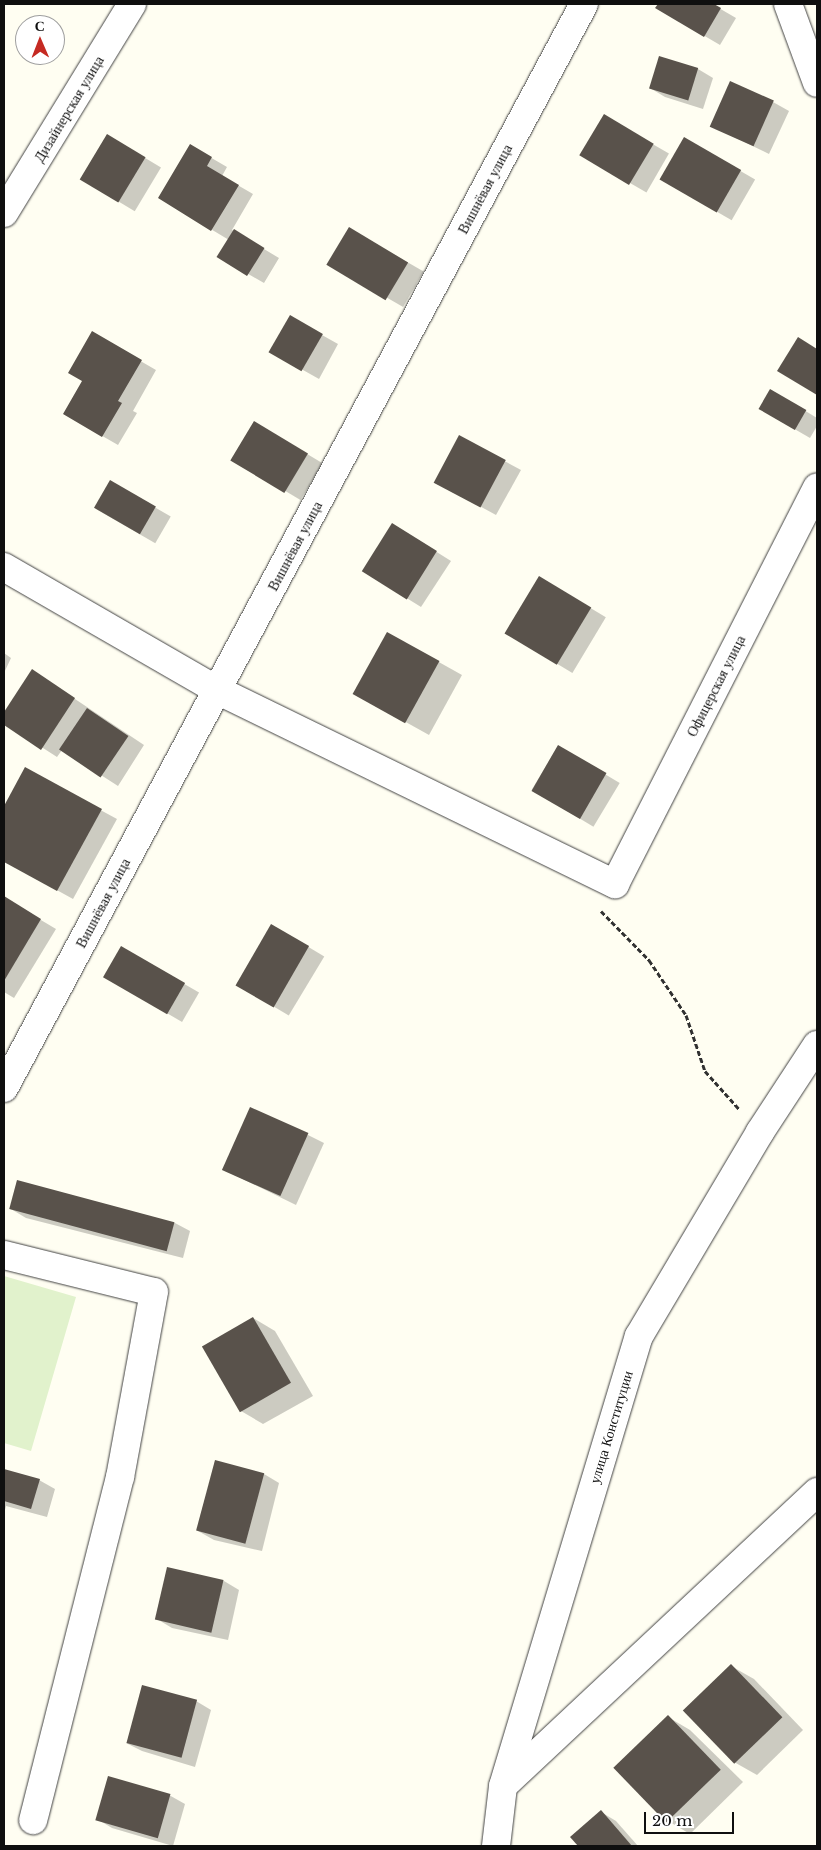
<!DOCTYPE html>
<html>
<head>
<meta charset="utf-8">
<style>
  body { margin:0 }
  #map { position:relative; width:821px; height:1850px; overflow:hidden; background:#fffef2; font-family:"Libre Baskerville",serif }
  div>[style] { position:absolute }
  [style*='--x'] { left:calc(var(--x)*1px); top:calc(var(--y)*1px); width:calc(var(--w)*1px); rotate:calc(var(--a)*1deg) }
  .pitch>* { inset:0; background:#e1f2cc }
  .shadow>* { inset:0; background:#0003; transform-origin:0 0 }
  .building>* { inset:0; background:#59524b; transform-origin:0 0 }
  .path>* { height:3px; margin-top:-1.5px; transform-origin:0; background:repeating-linear-gradient(90deg,#313131 0 5px,transparent 0 7.5px) }
  .roads { filter:drop-shadow(0 0 1px #424242) drop-shadow(0 0 1px #424242) }
  .minor>* { height:28px; margin:-14px; padding:0 14px; transform-origin:14px; border-radius:14px; background:#fff }
  span { translate:-50% -50%; white-space:nowrap; text-align:center; line-height:1.15; -webkit-text-stroke:5px #fff; paint-order:stroke }
  .street-label { font-size:14px; color:#0f0f0f }
  .frame { position:absolute; inset:0; border:5px solid #0f0f0f; pointer-events:none }
  .north { position:absolute; left:15px; top:15px; width:50px; height:50px; box-sizing:border-box; background:#fff; border:1px solid #9f9f9f; border-radius:50%; rotate:359deg; font-size:14px; font-weight:700; line-height:20px; text-align:center; color:#0f0f0f }
  .north::after { content:''; display:block; margin:auto; width:18px; height:22px; background:#c52a22; clip-path:polygon(50% 0,100% 100%,50% 72%,0 100%) }
  .scale { position:absolute; left:644px; top:1812px; width:90px; height:22px; box-sizing:border-box; border:2px solid #0f0f0f; border-top:0; padding-left:6px; font-size:15px; line-height:18px; white-space:nowrap; color:#0f0f0f; -webkit-text-stroke:4px #fff; paint-order:stroke }
</style>
</head>
<body>
<div id="map">
  <div class="pitch">
    <div style="clip-path:polygon(4px 1276px,76px 1297px,31px 1451px,4px 1443px)"></div>
  </div>
  <div class="shadow">
    <div style="clip-path:polygon(659px 4px,712px 4px,736px 18px,720px 45px,657px 8px)"></div>
    <div style="clip-path:polygon(660px 57px,698px 69px,713px 78px,703px 109px,665px 97px,650px 88px)"></div>
    <div style="clip-path:polygon(773px 102px,789px 111px,769px 154px,711px 126px)"></div>
    <div style="left:604px;top:116px;width:75px;height:45px;rotate:30deg"></div>
    <div style="left:107px;top:135px;width:63px;height:51px;rotate:31deg"></div>
    <div style="left:685px;top:139px;width:81px;height:47px;rotate:30deg"></div>
    <div style="clip-path:polygon(191px 146px,227px 167px,222px 176px,253px 194px,232px 230px,279px 258px,264px 283px,219px 257px,229px 240px,159px 198px)"></div>
    <div style="left:350px;top:229px;width:85px;height:41px;rotate:30deg"></div>
    <div style="clip-path:polygon(290px 317px,338px 344px,319px 379px,287px 361px)"></div>
    <div style="clip-path:polygon(92px 333px,156px 370px,133px 411px,137px 413px,118px 445px,64px 414px,84px 381px)"></div>
    <div style="clip-path:polygon(771px 390px,817px 418px,817px 426px,810px 438px,760px 409px)"></div>
    <div style="left:254px;top:422px;width:80px;height:43px;rotate:31deg"></div>
    <div style="clip-path:polygon(460px 437px,521px 470px,496px 515px,450px 490px)"></div>
    <div style="left:111px;top:482px;width:69px;height:31px;rotate:30deg"></div>
    <div style="clip-path:polygon(408px 534px,451px 561px,421px 607px,363px 571px)"></div>
    <div style="left:539px;top:577px;width:78px;height:65px;rotate:31deg"></div>
    <div style="clip-path:polygon(387px 633px,462px 675px,429px 735px,377px 706px)"></div>
    <div style="clip-path:polygon(4px 653px,11px 658px,4px 673px)"></div>
    <div style="clip-path:polygon(33px 671px,144px 745px,118px 786px,62px 750px,57px 757px,4px 723px,4px 714px)"></div>
    <div style="left:558px;top:746px;width:72px;height:51px;rotate:31deg"></div>
    <div style="clip-path:polygon(25px 769px,117px 819px,73px 899px,4px 861px,4px 808px)"></div>
    <div style="clip-path:polygon(4px 898px,56px 929px,14px 998px,4px 992px)"></div>
    <div style="left:272px;top:925px;width:61px;height:69px;rotate:31deg"></div>
    <div style="left:122px;top:948px;width:89px;height:34px;rotate:30deg"></div>
    <div style="clip-path:polygon(308px 1135px,324px 1143px,296px 1205px,222px 1169px)"></div>
    <div style="clip-path:polygon(18px 1182px,175px 1223px,190px 1231px,183px 1258px,26px 1218px,11px 1209px)"></div>
    <div style="clip-path:polygon(253px 1318px,275px 1331px,313px 1396px,263px 1424px,241px 1411px)"></div>
    <div style="clip-path:polygon(216px 1462px,264px 1474px,279px 1483px,262px 1551px,214px 1540px,198px 1531px)"></div>
    <div style="clip-path:polygon(4px 1471px,39px 1480px,55px 1489px,47px 1517px,6px 1506px,4px 1514px)"></div>
    <div style="clip-path:polygon(224px 1581px,239px 1590px,228px 1640px,172px 1628px,157px 1619px)"></div>
    <div style="clip-path:polygon(731px 1666px,754px 1679px,803px 1730px,757px 1775px,734px 1762px)"></div>
    <div style="clip-path:polygon(196px 1701px,211px 1710px,195px 1767px,142px 1751px,126px 1743px)"></div>
    <div style="clip-path:polygon(668px 1717px,690px 1730px,743px 1782px,690px 1834px,668px 1821px)"></div>
    <div style="clip-path:polygon(169px 1795px,185px 1804px,173px 1846px,112px 1828px,97px 1819px)"></div>
    <div style="clip-path:polygon(601px 1812px,616px 1821px,638px 1846px,580px 1846px,572px 1837px)"></div>
  </div>
  <div class="building">
    <div style="clip-path:polygon(658px 4px,714px 4px,721px 8px,704px 37px,655px 8px)"></div>
    <div style="left:659px;top:56px;width:41px;height:34px;rotate:17deg"></div>
    <div style="left:730px;top:81px;width:48px;height:50px;rotate:24deg"></div>
    <div style="left:604px;top:114px;width:58px;height:48px;rotate:31deg"></div>
    <div style="left:107px;top:134px;width:45px;height:53px;rotate:31deg"></div>
    <div style="left:684px;top:137px;width:66px;height:49px;rotate:30deg"></div>
    <div style="clip-path:polygon(190px 144px,212px 157px,207px 166px,239px 185px,211px 231px,158px 198px)"></div>
    <div style="left:349px;top:227px;width:69px;height:44px;rotate:31deg"></div>
    <div style="left:234px;top:229px;width:36px;height:33px;rotate:32deg"></div>
    <div style="left:290px;top:315px;width:38px;height:43px;rotate:30deg"></div>
    <div style="clip-path:polygon(92px 331px,142px 360px,118px 401px,122px 403px,102px 437px,63px 414px,82px 381px,68px 373px)"></div>
    <div style="clip-path:polygon(798px 337px,817px 349px,817px 395px,777px 371px)"></div>
    <div style="left:770px;top:389px;width:42px;height:23px;rotate:30deg"></div>
    <div style="left:254px;top:421px;width:63px;height:46px;rotate:31deg"></div>
    <div style="left:459px;top:435px;width:53px;height:54px;rotate:28deg"></div>
    <div style="left:110px;top:480px;width:53px;height:32px;rotate:30deg"></div>
    <div style="left:392px;top:523px;width:53px;height:57px;rotate:32deg"></div>
    <div style="left:539px;top:576px;width:61px;height:67px;rotate:31deg"></div>
    <div style="left:387px;top:632px;width:60px;height:71px;rotate:29deg"></div>
    <div style="clip-path:polygon(32px 669px,75px 698px,41px 750px,4px 725px,4px 712px)"></div>
    <div style="left:87px;top:708px;width:50px;height:50px;rotate:34deg"></div>
    <div style="left:558px;top:745px;width:56px;height:53px;rotate:30deg"></div>
    <div style="clip-path:polygon(25px 767px,102px 809px,57px 891px,4px 862px,4px 806px)"></div>
    <div style="clip-path:polygon(4px 896px,41px 919px,4px 981px)"></div>
    <div style="left:271px;top:924px;width:44px;height:71px;rotate:30deg"></div>
    <div style="left:121px;top:946px;width:74px;height:36px;rotate:30deg"></div>
    <div style="left:250px;top:1107px;width:64px;height:69px;rotate:24deg"></div>
    <div style="left:17px;top:1180px;width:163px;height:30px;rotate:15deg"></div>
    <div style="left:253px;top:1317px;width:76px;height:59px;rotate:60deg"></div>
    <div style="left:215px;top:1460px;width:51px;height:73px;rotate:15deg"></div>
    <div style="clip-path:polygon(4px 1469px,40px 1479px,31px 1509px,4px 1501px)"></div>
    <div style="left:167px;top:1567px;width:58px;height:54px;rotate:13deg"></div>
    <div style="left:731px;top:1664px;width:74px;height:67px;rotate:46deg"></div>
    <div style="left:142px;top:1685px;width:57px;height:60px;rotate:15deg"></div>
    <div style="left:668px;top:1715px;width:76px;height:76px;rotate:46deg"></div>
    <div style="left:108px;top:1776px;width:65px;height:46px;rotate:16deg"></div>
    <div style="clip-path:polygon(601px 1810px,632px 1846px,578px 1846px,570px 1837px)"></div>
  </div>
  <div class="path">
    <div style="--x:601;--y:911;--w:69;--a:45.6"></div>
    <div style="--x:649;--y:960;--w:66;--a:56.1"></div>
    <div style="--x:686;--y:1015;--w:59;--a:71.3"></div>
    <div style="--x:705;--y:1071;--w:52;--a:48.1"></div>
  </div>
  <div class="roads">
    <div class="minor">
      <div style="--x:788;--y:4;--w:84;--a:69.8"></div>
      <div style="--x:4;--y:213;--w:245;--a:-58.5"></div>
      <div style="--x:4;--y:567;--w:246;--a:30"></div>
      <div style="--x:217;--y:690;--w:443;--a:26"></div>
      <div style="--x:615;--y:884;--w:445;--a:-63"></div>
      <div style="--x:4;--y:1088;--w:1229;--a:-61.85"></div>
      <div style="--x:4;--y:1255;--w:154;--a:13.9"></div>
      <div style="--x:154;--y:1292;--w:188;--a:100.4"></div>
      <div style="--x:120;--y:1477;--w:354;--a:104.2"></div>
      <div style="--x:504;--y:1785;--w:429;--a:-43.1"></div>
      <div style="--x:496;--y:1846;--w:60;--a:-83.3"></div>
      <div style="--x:503;--y:1786;--w:470;--a:-73.2"></div>
      <div style="--x:639;--y:1336;--w:237;--a:-59.3"></div>
      <div style="--x:760;--y:1132;--w:104;--a:-56.8"></div>
    </div>
  </div>
  <div class="street-label">
    <span style="left:69px;top:109px;rotate:-59deg">Дизайнерская улица</span>
    <span style="left:485px;top:189px;rotate:-62deg">Вишнёвая улица</span>
    <span style="left:295px;top:546px;rotate:-62deg">Вишнёвая улица</span>
    <span style="left:716px;top:686px;rotate:-63deg">Офицерская улица</span>
    <span style="left:103px;top:903px;rotate:-62deg">Вишнёвая улица</span>
    <span style="left:611px;top:1427px;rotate:-73deg">улица Конституции</span>
  </div>
  <div class="frame"></div>
  <div class="north">С</div>
  <div class="scale">20 m</div>
</div>
</body>
</html>
